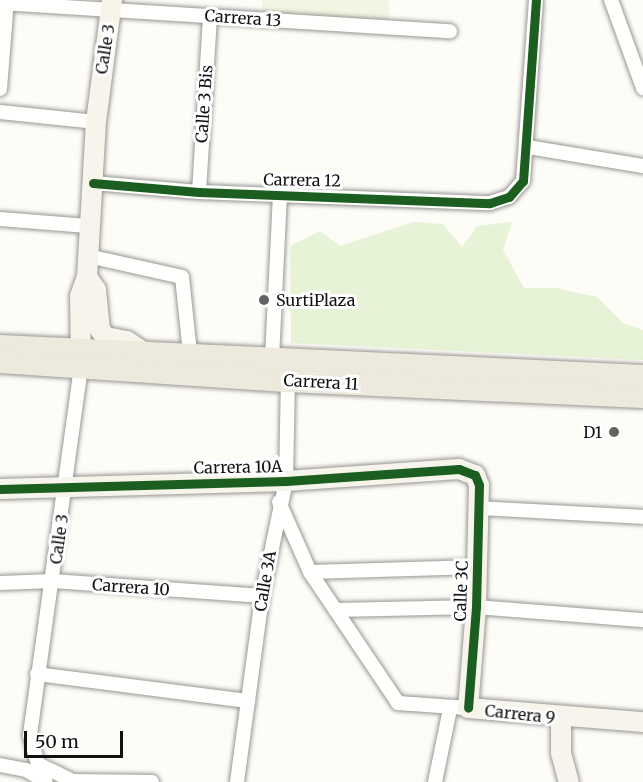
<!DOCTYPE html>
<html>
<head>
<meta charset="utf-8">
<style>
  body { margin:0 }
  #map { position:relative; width:643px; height:782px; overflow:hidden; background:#fdfcf7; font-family:Merriweather,serif }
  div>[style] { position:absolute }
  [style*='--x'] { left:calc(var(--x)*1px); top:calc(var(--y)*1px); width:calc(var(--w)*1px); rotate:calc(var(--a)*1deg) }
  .green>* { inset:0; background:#e7f3d7 }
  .pitch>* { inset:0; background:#f0f6e1 }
  .roads { filter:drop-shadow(0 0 2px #979795) drop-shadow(0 0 2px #979795) }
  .street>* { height:14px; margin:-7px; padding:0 7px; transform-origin:7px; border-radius:7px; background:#fffffe }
  .secondary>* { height:20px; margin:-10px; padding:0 10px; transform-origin:10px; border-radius:10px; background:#f6f4eb }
  .primary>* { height:22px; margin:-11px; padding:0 11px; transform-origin:11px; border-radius:11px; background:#ede9dc }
  .cycleway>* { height:9px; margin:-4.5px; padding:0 4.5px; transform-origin:4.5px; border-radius:4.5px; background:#1b5e20 }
  .dots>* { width:16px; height:16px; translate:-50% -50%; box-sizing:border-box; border:3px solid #fff; border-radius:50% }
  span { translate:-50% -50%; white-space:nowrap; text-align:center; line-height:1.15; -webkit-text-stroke:6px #fff; paint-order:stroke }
  .street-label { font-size:16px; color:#111 }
  .poi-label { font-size:16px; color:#111 }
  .left { translate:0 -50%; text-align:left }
  .right { translate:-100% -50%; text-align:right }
  .scale { position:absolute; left:24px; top:731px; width:99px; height:27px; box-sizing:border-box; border:3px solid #111; border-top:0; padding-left:8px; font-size:18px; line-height:21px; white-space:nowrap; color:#111; -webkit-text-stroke:4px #fff; paint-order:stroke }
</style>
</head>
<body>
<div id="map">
  <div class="green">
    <div style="clip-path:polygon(413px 222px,443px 224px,462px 247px,477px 226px,512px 222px,503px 250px,524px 288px,556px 288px,597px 297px,623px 323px,643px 330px,643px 360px,291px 343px,290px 246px,320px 231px,340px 246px)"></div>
  </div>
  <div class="pitch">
    <div style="clip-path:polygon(262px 0,389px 0,389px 23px,262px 16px)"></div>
  </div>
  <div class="roads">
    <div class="street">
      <div style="--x:611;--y:0;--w:94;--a:70"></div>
      <div style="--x:0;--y:3;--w:451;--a:3.6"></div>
      <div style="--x:0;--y:89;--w:89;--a:-85.5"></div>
      <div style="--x:0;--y:112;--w:97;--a:5.9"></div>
      <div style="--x:528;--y:147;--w:117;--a:9.4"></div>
      <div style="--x:93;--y:183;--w:106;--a:4.9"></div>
      <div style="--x:199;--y:192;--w:291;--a:2.2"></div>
      <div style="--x:490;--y:203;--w:20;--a:-18"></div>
      <div style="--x:509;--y:197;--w:21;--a:-49"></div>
      <div style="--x:523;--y:181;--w:181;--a:-85.9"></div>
      <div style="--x:199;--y:192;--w:176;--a:-86.4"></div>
      <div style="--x:0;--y:219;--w:88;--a:4.5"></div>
      <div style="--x:88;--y:256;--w:96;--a:12.6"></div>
      <div style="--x:182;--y:277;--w:85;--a:84"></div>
      <div style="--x:272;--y:358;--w:163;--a:-87.2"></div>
      <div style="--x:81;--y:367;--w:372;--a:97.9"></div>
      <div style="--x:30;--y:735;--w:30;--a:75"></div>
      <div style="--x:38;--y:764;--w:39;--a:26"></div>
      <div style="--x:73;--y:781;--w:79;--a:0.7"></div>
      <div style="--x:279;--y:502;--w:77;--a:66.1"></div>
      <div style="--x:310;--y:572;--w:158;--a:56.1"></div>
      <div style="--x:398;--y:703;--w:70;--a:4.1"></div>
      <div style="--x:478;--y:508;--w:165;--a:3.1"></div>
      <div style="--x:310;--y:572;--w:167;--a:-1.7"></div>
      <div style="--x:0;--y:583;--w:53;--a:-2.2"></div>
      <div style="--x:53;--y:581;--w:210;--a:4.1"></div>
      <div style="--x:336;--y:610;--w:140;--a:-1.2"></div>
      <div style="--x:476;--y:607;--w:168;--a:4.5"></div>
      <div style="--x:37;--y:674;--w:213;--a:7.3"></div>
      <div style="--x:0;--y:765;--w:26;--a:11"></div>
      <div style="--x:26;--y:770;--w:23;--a:31"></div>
      <div style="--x:237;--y:782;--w:188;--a:-82.3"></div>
      <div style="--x:262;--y:596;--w:117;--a:-78.2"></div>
      <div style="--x:286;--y:481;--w:100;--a:-88.9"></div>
      <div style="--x:435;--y:782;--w:75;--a:-78.4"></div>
    </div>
    <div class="secondary">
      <div style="--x:87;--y:277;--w:16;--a:55"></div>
      <div style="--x:96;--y:290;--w:40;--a:84.3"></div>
      <div style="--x:100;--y:330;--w:9;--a:49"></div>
      <div style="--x:106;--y:337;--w:21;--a:11"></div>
      <div style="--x:127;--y:341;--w:18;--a:34"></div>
      <div style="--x:81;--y:364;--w:68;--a:-90.8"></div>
      <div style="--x:80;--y:296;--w:20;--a:-70"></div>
      <div style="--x:87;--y:277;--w:155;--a:-86.7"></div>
      <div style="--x:96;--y:122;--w:123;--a:-82.5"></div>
      <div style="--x:0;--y:489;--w:286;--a:-1.6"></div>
      <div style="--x:286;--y:481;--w:173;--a:-4"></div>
      <div style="--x:459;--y:469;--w:17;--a:21"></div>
      <div style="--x:475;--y:475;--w:11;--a:68"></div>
      <div style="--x:479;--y:485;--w:122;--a:91.4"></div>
      <div style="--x:476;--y:607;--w:101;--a:94.5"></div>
      <div style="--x:468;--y:708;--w:176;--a:4.6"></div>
      <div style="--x:561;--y:718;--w:35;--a:90"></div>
      <div style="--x:561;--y:753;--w:30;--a:75"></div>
    </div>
    <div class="primary">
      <div style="--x:0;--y:346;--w:644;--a:2.67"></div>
      <div style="--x:0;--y:362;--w:289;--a:3.8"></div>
      <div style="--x:288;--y:381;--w:355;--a:2.6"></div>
    </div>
  </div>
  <div class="cycleway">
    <div style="--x:93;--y:183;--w:106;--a:4.9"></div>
    <div style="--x:199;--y:192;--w:291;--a:2.2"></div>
    <div style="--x:490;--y:203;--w:20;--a:-18"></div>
    <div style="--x:509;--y:197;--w:21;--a:-49"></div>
    <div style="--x:523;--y:181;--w:181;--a:-85.9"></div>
    <div style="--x:0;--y:489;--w:286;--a:-1.6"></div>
    <div style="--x:286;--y:481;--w:173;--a:-4"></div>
    <div style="--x:459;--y:469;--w:17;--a:21"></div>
    <div style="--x:475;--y:475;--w:11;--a:68"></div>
    <div style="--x:479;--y:485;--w:122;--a:91.4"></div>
    <div style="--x:476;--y:607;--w:101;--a:94.5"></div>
  </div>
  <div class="dots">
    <div style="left:264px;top:300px;background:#646362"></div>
    <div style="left:614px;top:432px;background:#646362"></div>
  </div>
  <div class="street-label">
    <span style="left:243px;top:18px;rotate:4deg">Carrera 13</span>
    <span style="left:105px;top:49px;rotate:-81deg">Calle 3</span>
    <span style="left:204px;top:104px;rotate:-86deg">Calle 3 Bis</span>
    <span style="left:302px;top:180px;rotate:1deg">Carrera 12</span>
    <span style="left:321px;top:382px;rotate:3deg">Carrera 11</span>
    <span style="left:238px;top:467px;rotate:-1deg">Carrera 10A</span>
    <span style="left:59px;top:539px;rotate:-82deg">Calle 3</span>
    <span style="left:265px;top:581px;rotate:-80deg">Calle 3A</span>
    <span style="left:131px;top:587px;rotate:4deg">Carrera 10</span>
    <span style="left:461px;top:591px;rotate:-88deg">Calle 3C</span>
    <span style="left:520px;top:714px;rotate:6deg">Carrera 9</span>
  </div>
  <div class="poi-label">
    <span class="left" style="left:276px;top:300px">SurtiPlaza</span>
    <span class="right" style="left:602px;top:432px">D1</span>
  </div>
  <div class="scale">50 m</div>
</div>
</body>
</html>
